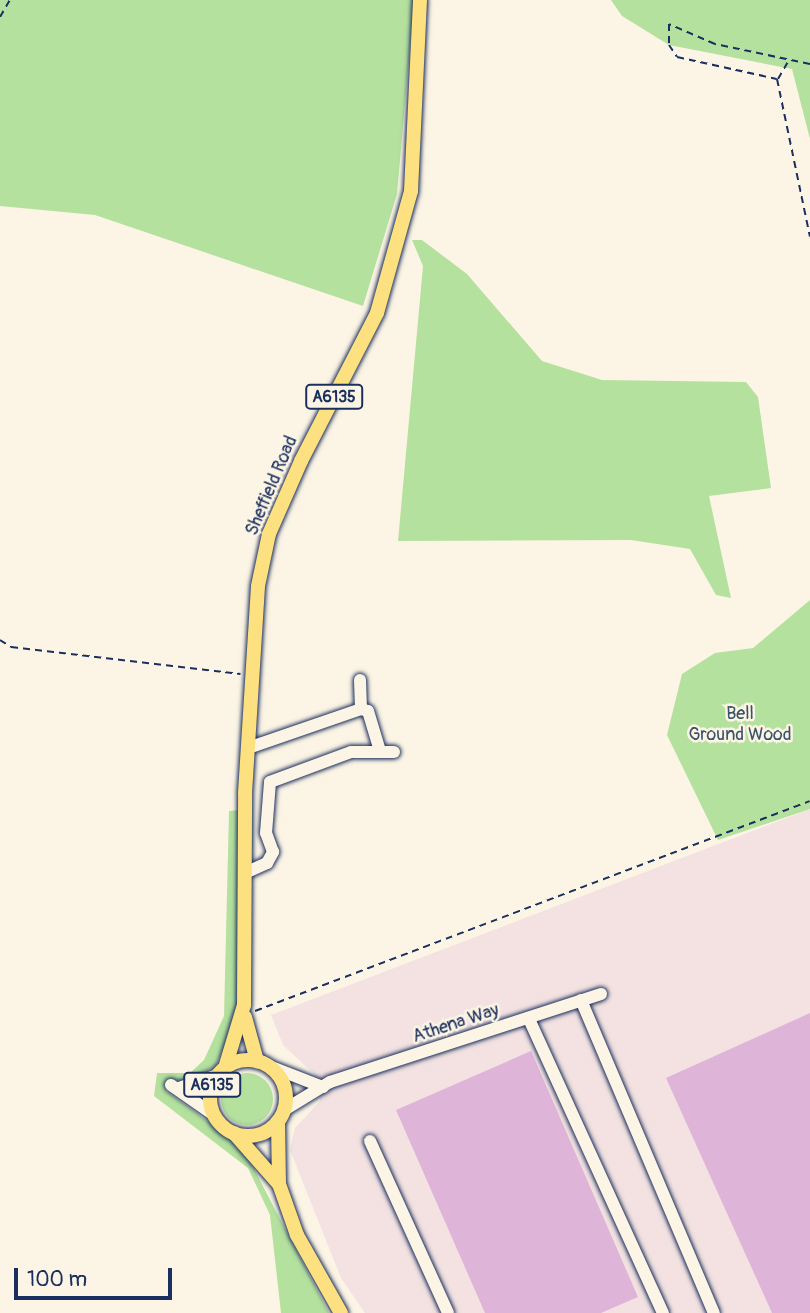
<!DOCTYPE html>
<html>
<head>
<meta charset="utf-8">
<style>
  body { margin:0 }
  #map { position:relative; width:810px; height:1313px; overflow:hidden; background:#fcf5e5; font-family:Pangolin,sans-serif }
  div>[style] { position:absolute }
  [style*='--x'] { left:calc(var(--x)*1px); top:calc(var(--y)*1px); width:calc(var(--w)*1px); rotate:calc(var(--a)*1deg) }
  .built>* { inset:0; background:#f3e2e1 }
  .green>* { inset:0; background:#b5e19e }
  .round { border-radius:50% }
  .building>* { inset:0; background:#dfb4d9 }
  .path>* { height:2px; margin-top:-1px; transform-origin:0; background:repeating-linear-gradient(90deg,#1b2f5e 0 7px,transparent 0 12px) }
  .roads { filter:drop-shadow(0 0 2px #1b2f5e) drop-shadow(0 0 2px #1b2f5e) }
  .minor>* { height:12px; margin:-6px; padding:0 6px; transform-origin:6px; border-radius:6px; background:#fcf5e5 }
  .major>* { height:14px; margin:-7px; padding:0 7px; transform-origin:7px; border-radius:7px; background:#fde080 }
  .major>.ring { margin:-7px; padding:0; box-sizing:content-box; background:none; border:14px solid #fde080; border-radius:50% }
  span { translate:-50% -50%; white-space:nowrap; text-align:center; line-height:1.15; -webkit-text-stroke:5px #fcf5e5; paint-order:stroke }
  .shield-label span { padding:2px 5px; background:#fcf5e5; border:2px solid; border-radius:5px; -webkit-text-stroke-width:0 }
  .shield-label { font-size:16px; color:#1b2f5e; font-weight:700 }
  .street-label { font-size:18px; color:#1b2f5e }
  .park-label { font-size:18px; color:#3a536b }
  .scale { position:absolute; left:14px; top:1268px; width:158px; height:32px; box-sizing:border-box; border:4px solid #1b2f5e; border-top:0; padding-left:9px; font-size:21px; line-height:24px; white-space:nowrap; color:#1b2f5e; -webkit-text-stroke:5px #fcf5e5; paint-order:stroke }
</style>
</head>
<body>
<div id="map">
  <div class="built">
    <div style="clip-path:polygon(810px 809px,810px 1313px,365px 1313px,341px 1278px,290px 1150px,295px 1128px,320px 1101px,315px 1075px,283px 1045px,271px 1015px)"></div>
  </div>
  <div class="green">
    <div style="clip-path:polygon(0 0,414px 0,397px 194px,363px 306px,95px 215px,0 206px)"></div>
    <div style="clip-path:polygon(611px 0,810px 0,810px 139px,792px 69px,669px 45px,622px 16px)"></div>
    <div style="clip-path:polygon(412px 240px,422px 240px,467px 274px,542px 361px,602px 380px,746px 382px,758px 397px,771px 488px,709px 496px,731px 598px,716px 595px,690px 549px,631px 540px,398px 541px,423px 266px)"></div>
    <div style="clip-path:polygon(810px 600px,810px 809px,718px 840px,667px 735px,682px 674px,715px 653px,753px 648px)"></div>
    <div style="clip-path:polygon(239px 810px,240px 1010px,215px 1067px,180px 1081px,169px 1079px,166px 1091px,242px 1146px,329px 1313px,281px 1313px,270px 1215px,248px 1168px,154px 1096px,157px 1073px,190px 1073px,204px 1060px,224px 1016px,229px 811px)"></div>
    <div class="round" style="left:221px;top:1073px;width:52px;height:52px"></div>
  </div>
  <div class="building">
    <div style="clip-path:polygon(810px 1013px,810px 1313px,772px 1313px,666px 1078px)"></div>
    <div style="clip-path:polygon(531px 1051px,638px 1297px,601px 1313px,485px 1313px,396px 1110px)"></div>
  </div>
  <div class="path">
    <div style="--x:0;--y:17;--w:20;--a:-60"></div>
    <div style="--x:810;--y:64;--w:97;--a:-168.1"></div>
    <div style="--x:715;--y:44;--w:50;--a:-156.5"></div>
    <div style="--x:669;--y:24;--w:21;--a:90"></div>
    <div style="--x:669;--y:45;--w:14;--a:56"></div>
    <div style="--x:677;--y:57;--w:102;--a:12.4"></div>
    <div style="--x:777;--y:79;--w:161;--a:78.2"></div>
    <div style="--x:778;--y:79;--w:22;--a:-60"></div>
    <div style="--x:0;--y:640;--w:13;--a:32"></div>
    <div style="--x:11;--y:647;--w:231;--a:6.7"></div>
    <div style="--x:255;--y:1011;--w:593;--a:-20.73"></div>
  </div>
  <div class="roads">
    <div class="minor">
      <div style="--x:360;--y:680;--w:29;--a:88"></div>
      <div style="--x:248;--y:748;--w:120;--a:-19"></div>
      <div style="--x:361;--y:709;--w:7;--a:16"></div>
      <div style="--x:368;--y:711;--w:42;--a:73.3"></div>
      <div style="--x:247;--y:872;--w:22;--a:-24"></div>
      <div style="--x:267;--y:863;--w:13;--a:-61"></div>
      <div style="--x:273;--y:852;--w:20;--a:-110"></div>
      <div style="--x:266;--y:833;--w:51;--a:-85.5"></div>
      <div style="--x:270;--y:782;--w:86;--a:-20.3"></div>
      <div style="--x:351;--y:752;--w:43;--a:0"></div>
      <div style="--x:581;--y:1000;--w:340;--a:67"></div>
      <div style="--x:529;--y:1019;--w:323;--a:65.5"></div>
      <div style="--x:269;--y:1066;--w:58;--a:21.3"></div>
      <div style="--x:171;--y:1085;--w:52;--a:34.9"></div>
      <div style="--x:179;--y:1088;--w:41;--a:-18.4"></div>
      <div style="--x:284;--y:1110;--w:54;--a:-31.3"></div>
      <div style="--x:330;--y:1082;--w:285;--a:-18"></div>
      <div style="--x:370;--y:1141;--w:189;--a:65.6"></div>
    </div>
    <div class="major">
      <div style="--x:245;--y:1017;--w:46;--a:74.7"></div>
      <div class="ring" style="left:210px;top:1060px;width:62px;height:62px"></div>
      <div style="--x:225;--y:1068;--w:66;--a:-73.2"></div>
      <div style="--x:244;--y:1005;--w:212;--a:-89.7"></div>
      <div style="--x:245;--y:793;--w:207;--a:-86.4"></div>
      <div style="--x:258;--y:586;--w:53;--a:-78.1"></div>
      <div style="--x:269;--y:534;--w:80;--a:-66.3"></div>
      <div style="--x:301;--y:461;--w:166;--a:-62.8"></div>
      <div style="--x:377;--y:313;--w:127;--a:-74.4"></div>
      <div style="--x:411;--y:191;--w:191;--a:-87.3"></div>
      <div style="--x:278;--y:1121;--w:62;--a:89.1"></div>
      <div style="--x:234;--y:1133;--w:68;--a:48.6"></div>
      <div style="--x:279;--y:1184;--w:54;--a:70.6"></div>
      <div style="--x:297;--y:1235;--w:90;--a:60.6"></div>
    </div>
  </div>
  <div class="shield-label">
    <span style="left:334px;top:397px">A6135</span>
    <span style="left:212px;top:1085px">A6135</span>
  </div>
  <div class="street-label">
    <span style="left:272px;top:486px;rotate:-67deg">Sheffield Road</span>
    <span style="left:456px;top:1024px;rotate:-18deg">Athena Way</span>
  </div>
  <div class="park-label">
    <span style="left:740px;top:725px">Bell<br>Ground Wood</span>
  </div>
  <div class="scale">100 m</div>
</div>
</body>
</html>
